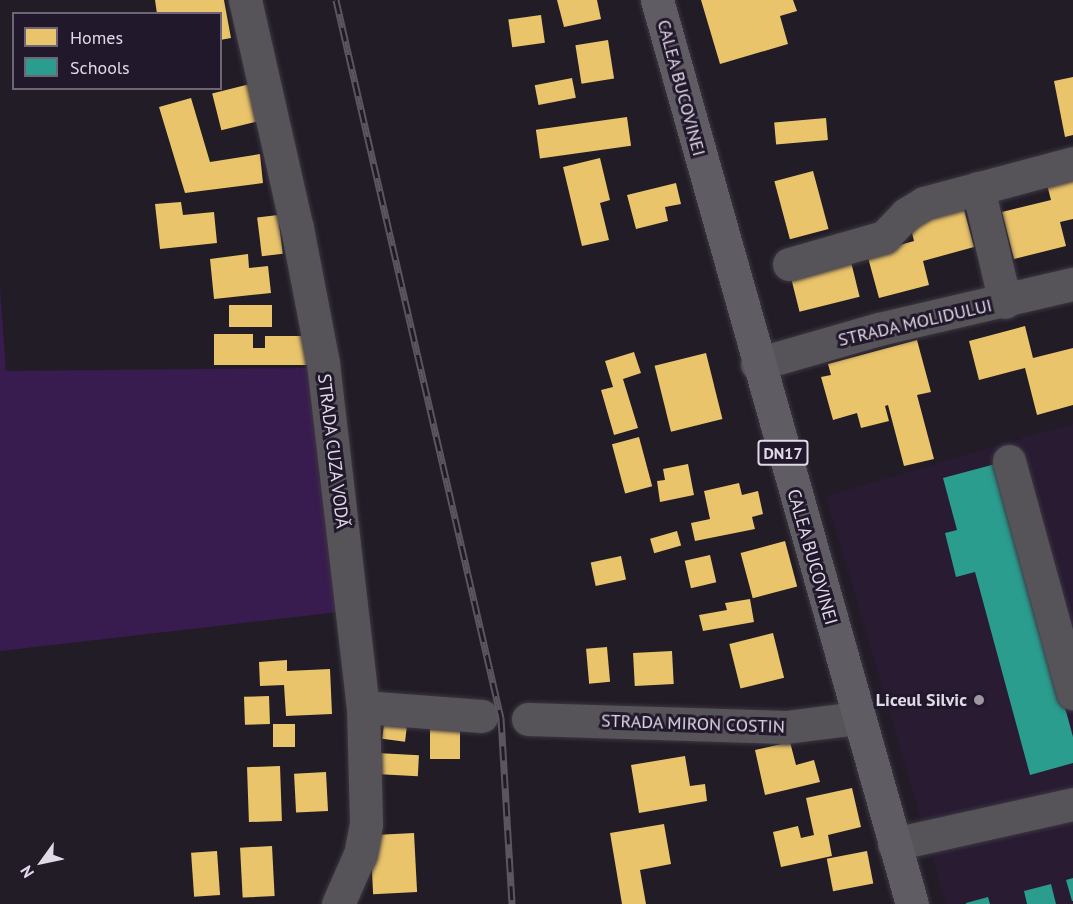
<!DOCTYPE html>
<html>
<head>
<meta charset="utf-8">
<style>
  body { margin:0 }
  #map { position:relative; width:1073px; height:904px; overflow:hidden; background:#221c27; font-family:"PT Sans",sans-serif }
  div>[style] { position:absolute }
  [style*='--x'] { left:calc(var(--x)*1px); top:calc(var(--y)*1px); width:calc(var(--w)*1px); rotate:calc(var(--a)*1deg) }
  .built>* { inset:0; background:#281b32 }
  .green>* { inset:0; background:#391c4f }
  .homes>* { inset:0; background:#e9c46a; transform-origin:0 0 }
  .schools>* { inset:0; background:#2a9d8f }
  .roads { filter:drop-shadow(0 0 2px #3d3741) drop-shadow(0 0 2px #3d3741) }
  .minor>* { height:33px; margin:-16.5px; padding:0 16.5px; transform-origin:16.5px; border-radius:16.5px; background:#575459 }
  .highway>* { height:33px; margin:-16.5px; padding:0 16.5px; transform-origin:16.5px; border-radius:16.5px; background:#5f5c63 }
  .rail>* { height:7px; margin-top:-3.5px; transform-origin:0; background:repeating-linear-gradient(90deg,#22182b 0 14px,#59565d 0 28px); box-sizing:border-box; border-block:2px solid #59565d }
  .dots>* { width:16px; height:16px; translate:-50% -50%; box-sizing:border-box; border:3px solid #22182b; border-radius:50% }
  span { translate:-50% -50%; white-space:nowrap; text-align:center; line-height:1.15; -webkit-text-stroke:6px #22182b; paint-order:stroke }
  .shield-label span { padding:2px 4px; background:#22182b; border:2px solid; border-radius:4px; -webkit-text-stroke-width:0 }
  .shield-label { font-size:16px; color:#e0d9e6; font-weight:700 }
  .street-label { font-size:18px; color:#e0d9e6 }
  .poi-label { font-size:18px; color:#e0d9e6; font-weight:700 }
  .right { translate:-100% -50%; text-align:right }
  .legend { position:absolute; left:12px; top:12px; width:210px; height:78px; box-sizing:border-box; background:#22182b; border:2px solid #6e6576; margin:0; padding:8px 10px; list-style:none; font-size:18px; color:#e0d9e6 }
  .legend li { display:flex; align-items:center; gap:12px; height:30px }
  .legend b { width:30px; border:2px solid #6e6576 }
  .north { position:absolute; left:12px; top:832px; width:60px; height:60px; -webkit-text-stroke:4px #22182b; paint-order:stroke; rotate:237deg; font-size:16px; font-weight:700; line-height:24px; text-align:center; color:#e0d9e6 }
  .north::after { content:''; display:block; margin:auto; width:21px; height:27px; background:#e0d9e6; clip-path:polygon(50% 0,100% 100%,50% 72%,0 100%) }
</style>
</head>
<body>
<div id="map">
  <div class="built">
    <div style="clip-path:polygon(1073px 423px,1073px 904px,946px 904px,826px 496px)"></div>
  </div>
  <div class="green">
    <div style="clip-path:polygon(0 289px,6px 371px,315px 368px,338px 612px,0 651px)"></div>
  </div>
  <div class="homes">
    <div style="clip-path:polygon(155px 0,224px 0,231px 38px,220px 40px,220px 14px,157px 14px)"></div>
    <div style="clip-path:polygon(557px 0,597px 0,601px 19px,564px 27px)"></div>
    <div style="clip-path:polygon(701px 0,793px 0,797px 11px,780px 16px,788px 44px,720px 64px)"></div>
    <div style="left:541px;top:15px;width:28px;height:33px;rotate:82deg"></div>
    <div style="left:608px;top:40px;width:39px;height:33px;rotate:81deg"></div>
    <div style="clip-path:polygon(1073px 77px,1073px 135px,1065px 137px,1054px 81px)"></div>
    <div style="left:572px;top:78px;width:20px;height:38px;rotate:79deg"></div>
    <div style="left:250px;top:84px;width:38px;height:39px;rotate:76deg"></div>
    <div style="clip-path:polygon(191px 98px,210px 162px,260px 154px,263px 183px,185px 193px,159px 107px)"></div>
    <div style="left:627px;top:117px;width:29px;height:92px;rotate:82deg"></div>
    <div style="left:826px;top:118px;width:22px;height:52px;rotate:85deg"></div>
    <div style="clip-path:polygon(600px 158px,610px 200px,600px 203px,609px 240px,582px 246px,563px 167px)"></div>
    <div style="left:813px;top:171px;width:60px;height:40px;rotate:75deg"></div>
    <div style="clip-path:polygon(1073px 174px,1073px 219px,1060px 222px,1066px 246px,1014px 259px,1002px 212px,1051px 200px,1046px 181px)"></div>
    <div style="clip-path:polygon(676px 183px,681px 204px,665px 207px,668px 221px,636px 229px,627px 195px)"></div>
    <div style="clip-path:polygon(181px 202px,183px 215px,214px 212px,217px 243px,160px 249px,155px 204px)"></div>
    <div style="clip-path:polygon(962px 202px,974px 247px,923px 261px,929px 285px,879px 298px,867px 254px,914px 241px,908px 217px)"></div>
    <div style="left:278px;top:215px;width:39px;height:21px;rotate:83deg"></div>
    <div style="clip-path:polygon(248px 254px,249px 268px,268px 266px,271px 293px,214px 299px,210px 259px)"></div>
    <div style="left:849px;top:254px;width:44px;height:62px;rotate:76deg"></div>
    <div style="left:272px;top:305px;width:22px;height:43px;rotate:90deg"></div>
    <div style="clip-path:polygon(1025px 326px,1033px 358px,1073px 348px,1073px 405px,1037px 415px,1025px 368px,979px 380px,969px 341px)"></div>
    <div style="clip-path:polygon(214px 334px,253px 334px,253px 348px,265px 348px,265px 336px,307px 336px,307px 365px,214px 365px)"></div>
    <div style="clip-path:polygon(917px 340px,931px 392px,917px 395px,934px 459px,904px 466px,888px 405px,885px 406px,889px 421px,861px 428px,857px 413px,833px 420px,821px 377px,831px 375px,828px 364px)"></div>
    <div style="clip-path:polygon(634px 352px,641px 373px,623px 379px,638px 428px,614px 435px,601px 390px,613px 387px,605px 361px)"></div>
    <div style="left:706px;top:353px;width:68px;height:53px;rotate:76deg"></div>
    <div style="left:639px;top:437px;width:51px;height:28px;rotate:75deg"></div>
    <div style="clip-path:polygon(688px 464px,694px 495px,660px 502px,657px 481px,665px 480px,663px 469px)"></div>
    <div style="clip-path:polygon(739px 483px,742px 495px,758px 491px,763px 514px,752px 517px,755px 529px,695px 541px,691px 523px,710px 519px,704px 491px)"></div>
    <div style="left:677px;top:531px;width:15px;height:28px;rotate:74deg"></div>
    <div style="left:785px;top:541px;width:47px;height:46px;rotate:75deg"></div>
    <div style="left:710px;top:555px;width:28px;height:26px;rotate:77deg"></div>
    <div style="left:621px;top:556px;width:24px;height:31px;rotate:78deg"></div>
    <div style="clip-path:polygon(750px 599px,754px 622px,703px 631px,699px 615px,727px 610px,725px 603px)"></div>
    <div style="left:773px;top:633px;width:46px;height:45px;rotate:76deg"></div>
    <div style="left:607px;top:647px;width:35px;height:21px;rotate:85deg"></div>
    <div style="left:672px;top:651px;width:33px;height:39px;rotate:87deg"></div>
    <div style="clip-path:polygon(287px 660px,287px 671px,330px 669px,332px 714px,286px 716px,284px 685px,260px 686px,259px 662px)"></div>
    <div style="left:269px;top:696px;width:28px;height:25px;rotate:88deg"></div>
    <div style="left:385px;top:716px;width:23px;height:23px;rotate:7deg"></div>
    <div style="left:430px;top:723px;width:30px;height:36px"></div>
    <div style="left:273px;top:724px;width:22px;height:23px"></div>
    <div style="clip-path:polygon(790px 742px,796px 765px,814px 760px,820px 782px,765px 795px,755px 750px)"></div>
    <div style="left:377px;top:753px;width:42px;height:21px;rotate:3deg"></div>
    <div style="clip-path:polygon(685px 756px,690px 786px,705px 784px,707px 801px,639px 813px,631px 765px)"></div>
    <div style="left:280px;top:766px;width:55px;height:33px;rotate:88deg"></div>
    <div style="left:326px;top:772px;width:39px;height:32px;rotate:87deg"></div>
    <div style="clip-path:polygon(852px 788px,861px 827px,828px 835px,832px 856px,781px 867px,773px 832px,798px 826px,801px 838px,814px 835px,806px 798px)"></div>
    <div style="clip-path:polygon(664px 824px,671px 864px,640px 870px,646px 904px,622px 904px,610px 833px)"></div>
    <div style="left:414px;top:833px;width:59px;height:44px;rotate:87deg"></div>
    <div style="left:272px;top:846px;width:50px;height:32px;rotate:87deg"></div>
    <div style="left:217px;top:851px;width:44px;height:26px;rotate:86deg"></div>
    <div style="left:867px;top:851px;width:33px;height:41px;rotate:79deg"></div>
  </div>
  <div class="schools">
    <div style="clip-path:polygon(999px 463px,1073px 737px,1073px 763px,1030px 775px,975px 572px,956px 577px,945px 533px,957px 530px,943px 478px)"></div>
    <div style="clip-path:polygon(1073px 878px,1073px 901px,1072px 901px,1066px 880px)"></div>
    <div style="clip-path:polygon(1051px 884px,1056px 904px,1027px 904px,1024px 891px)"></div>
    <div style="clip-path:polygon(988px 897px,990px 904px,966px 904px,966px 903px)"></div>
  </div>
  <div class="roads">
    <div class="minor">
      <div style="--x:245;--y:0;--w:234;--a:77.2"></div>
      <div style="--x:297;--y:228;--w:137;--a:79.1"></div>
      <div style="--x:323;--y:363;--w:346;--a:83.4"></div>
      <div style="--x:363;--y:707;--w:117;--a:88.5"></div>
      <div style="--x:366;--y:824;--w:31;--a:101"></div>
      <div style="--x:360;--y:854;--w:55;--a:113.7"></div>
      <div style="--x:978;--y:188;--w:117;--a:76.7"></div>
      <div style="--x:789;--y:264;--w:99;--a:-15.9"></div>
      <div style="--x:884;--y:237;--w:32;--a:-46"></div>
      <div style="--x:906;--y:214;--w:21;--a:-31"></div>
      <div style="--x:924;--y:203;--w:154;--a:-15"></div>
      <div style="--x:757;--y:364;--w:127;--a:-16"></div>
      <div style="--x:879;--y:329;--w:199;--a:-13.1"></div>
      <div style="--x:1009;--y:461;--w:241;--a:74.6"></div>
      <div style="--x:363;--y:707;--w:119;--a:4.3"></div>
      <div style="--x:528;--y:719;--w:258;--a:1.8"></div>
      <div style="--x:786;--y:727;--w:72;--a:-7.2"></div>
      <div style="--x:894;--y:844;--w:183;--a:-12.6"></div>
    </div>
    <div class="highway">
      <div style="--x:657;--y:0;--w:939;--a:74.25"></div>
    </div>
  </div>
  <div class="rail">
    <div style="--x:336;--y:0;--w:737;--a:77.06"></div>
    <div style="--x:501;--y:718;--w:186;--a:86.6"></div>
  </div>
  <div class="dots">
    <div style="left:979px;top:700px;background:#9e97a3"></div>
  </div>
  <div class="shield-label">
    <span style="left:783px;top:453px">DN17</span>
  </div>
  <div class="street-label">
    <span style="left:681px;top:88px;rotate:75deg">CALEA BUCOVINEI</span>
    <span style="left:915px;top:323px;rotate:-13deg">STRADA MOLIDULUI</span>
    <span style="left:333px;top:451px;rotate:83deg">STRADA CUZA VODĂ</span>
    <span style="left:812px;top:557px;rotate:74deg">CALEA BUCOVINEI</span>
    <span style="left:693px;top:724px;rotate:2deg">STRADA MIRON COSTIN</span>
  </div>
  <div class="poi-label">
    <span class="right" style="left:967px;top:700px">Liceul Silvic</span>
  </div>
  <ul class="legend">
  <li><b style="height:16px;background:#e9c46a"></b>Homes</li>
  <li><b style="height:16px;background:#2a9d8f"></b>Schools</li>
  </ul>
  <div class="north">N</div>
</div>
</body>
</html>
